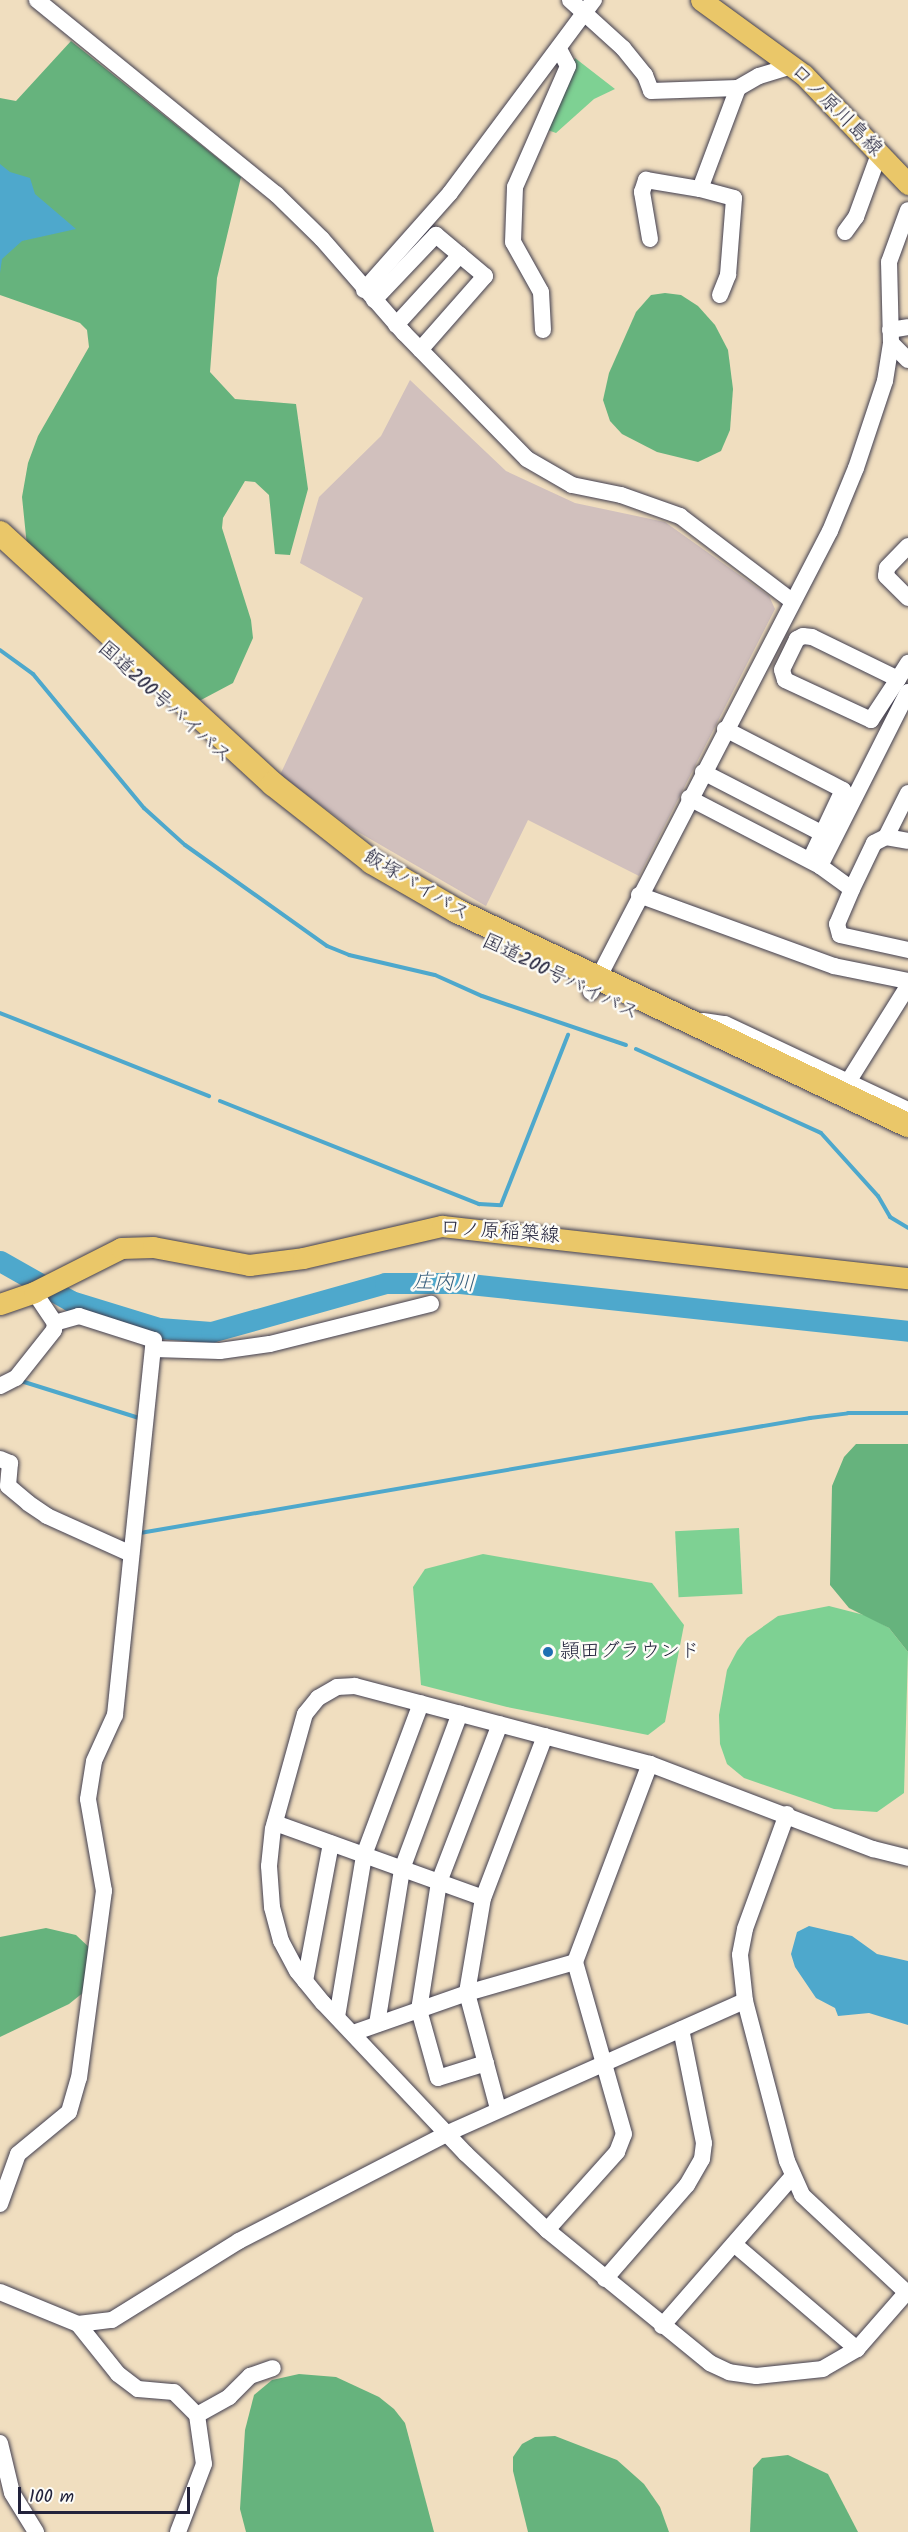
<!DOCTYPE html>
<html>
<head>
<meta charset="utf-8">
<style>
  body { margin:0 }
  #map { position:relative; width:908px; height:2532px; overflow:hidden; background:#f0debf; font-family:Kalam,"Klee One",sans-serif }
  div>[style] { position:absolute }
  [style*='--x'] { left:calc(var(--x)*1px); top:calc(var(--y)*1px); width:calc(var(--w)*1px); rotate:calc(var(--a)*1deg) }
  .industrial>* { inset:0; background:#d1c0bd }
  .green>* { inset:0; background:#7ed193; transform-origin:0 0 }
  .forest>* { inset:0; background:#66b37d }
  .water>* { inset:0; background:#4ea8cc }
  .stream>* { height:4px; margin:-2px; padding:0 2px; transform-origin:2px; border-radius:2px; background:#4ea8cc }
  .river>* { height:21px; margin:-10.5px; padding:0 10.5px; transform-origin:10.5px; border-radius:10.5px; background:#4ea8cc }
  .roads { filter:drop-shadow(0 0 2px #413e4f) drop-shadow(0 0 2px #413e4f) }
  .minor>* { height:16px; margin:-8px; padding:0 8px; transform-origin:8px; border-radius:8px; background:#fff }
  .major>* { height:21px; margin:-10.5px; padding:0 10.5px; transform-origin:10.5px; border-radius:10.5px; background:#eac769 }
  .highway>* { height:24px; margin:-12px; padding:0 12px; transform-origin:12px; border-radius:12px; background:#eac769 }
  .dots>* { width:16px; height:16px; translate:-50% -50%; box-sizing:border-box; border:3px solid #fdfcf7; border-radius:50% }
  span { translate:-50% -50%; white-space:nowrap; text-align:center; line-height:1.15; -webkit-text-stroke:5px #fdfcf7; paint-order:stroke }
  .street-label { font-size:20px; color:#22223b }
  .poi-label { font-size:20px; color:#22223b }
  .left { translate:0 -50%; text-align:left }
  .water-label { font-size:21px; color:#365e7c; font-style:italic }
  .scale { position:absolute; left:18px; top:2487px; width:172px; height:27px; box-sizing:border-box; border:3px solid #22223b; border-top:0; padding-left:8px; font-size:18px; line-height:21px; white-space:nowrap; color:#22223b; -webkit-text-stroke:4px #fdfcf7; paint-order:stroke }
</style>
</head>
<body>
<div id="map">
  <div class="industrial">
    <div style="clip-path:polygon(410px 380px,506px 471px,575px 503px,665px 522px,769px 596px,775px 609px,639px 876px,528px 820px,486px 906px,353px 829px,280px 775px,363px 598px,300px 563px,319px 497px,381px 436px)"></div>
  </div>
  <div class="green">
    <div style="clip-path:polygon(575px 58px,615px 89px,594px 99px,556px 133px,545px 129px)"></div>
    <div style="left:739px;top:1528px;width:66px;height:64px;rotate:87deg"></div>
    <div style="clip-path:polygon(483px 1554px,652px 1583px,684px 1625px,665px 1722px,648px 1735px,507px 1707px,421px 1685px,413px 1587px,425px 1569px)"></div>
    <div style="clip-path:polygon(829px 1606px,868px 1616px,889px 1628px,908px 1652px,904px 1793px,877px 1812px,834px 1809px,744px 1778px,727px 1764px,720px 1744px,719px 1715px,727px 1670px,737px 1651px,747px 1638px,778px 1616px)"></div>
  </div>
  <div class="forest">
    <div style="clip-path:polygon(71px 41px,241px 177px,217px 278px,210px 372px,235px 399px,296px 404px,308px 489px,290px 555px,275px 554px,269px 495px,255px 482px,245px 481px,223px 518px,222px 528px,251px 620px,253px 638px,233px 683px,201px 700px,181px 701px,28px 556px,22px 497px,28px 463px,38px 436px,89px 347px,87px 330px,80px 323px,0 295px,0 98px,16px 101px)"></div>
    <div style="clip-path:polygon(665px 293px,681px 295px,698px 306px,715px 325px,728px 350px,733px 389px,730px 430px,721px 451px,698px 462px,657px 452px,622px 434px,610px 421px,603px 400px,609px 373px,636px 312px,651px 295px)"></div>
    <div style="clip-path:polygon(856px 1444px,908px 1444px,908px 1652px,889px 1628px,849px 1608px,830px 1585px,832px 1486px,844px 1457px)"></div>
    <div style="clip-path:polygon(46px 1928px,76px 1935px,92px 1950px,84px 1992px,69px 2004px,0 2037px,0 1937px)"></div>
    <div style="clip-path:polygon(299px 2374px,336px 2377px,379px 2397px,394px 2409px,405px 2423px,434px 2532px,246px 2532px,240px 2509px,245px 2430px,254px 2395px,272px 2380px)"></div>
    <div style="clip-path:polygon(555px 2436px,617px 2460px,644px 2484px,660px 2507px,669px 2532px,528px 2532px,513px 2471px,513px 2457px,522px 2444px,535px 2437px)"></div>
    <div style="clip-path:polygon(788px 2455px,828px 2474px,858px 2532px,750px 2532px,753px 2468px,762px 2458px)"></div>
  </div>
  <div class="water">
    <div style="clip-path:polygon(0 164px,10px 172px,30px 178px,35px 194px,76px 229px,22px 241px,2px 259px,0 273px)"></div>
    <div style="clip-path:polygon(809px 1926px,852px 1936px,877px 1954px,908px 1961px,908px 2025px,869px 2013px,838px 2016px,835px 2008px,816px 1998px,795px 1967px,791px 1954px,797px 1932px)"></div>
  </div>
  <div class="stream">
    <div style="--x:0;--y:650;--w:41;--a:36"></div>
    <div style="--x:33;--y:674;--w:174;--a:50.4"></div>
    <div style="--x:144;--y:808;--w:55;--a:42.1"></div>
    <div style="--x:185;--y:845;--w:174;--a:35.4"></div>
    <div style="--x:327;--y:946;--w:24;--a:22"></div>
    <div style="--x:349;--y:955;--w:88;--a:13.1"></div>
    <div style="--x:435;--y:975;--w:51;--a:24.1"></div>
    <div style="--x:482;--y:996;--w:152;--a:18.8"></div>
    <div style="--x:0;--y:1013;--w:225;--a:21.7"></div>
    <div style="--x:636;--y:1049;--w:203;--a:24.4"></div>
    <div style="--x:821;--y:1133;--w:85;--a:47.9"></div>
    <div style="--x:878;--y:1196;--w:24;--a:60"></div>
    <div style="--x:890;--y:1217;--w:21;--a:31"></div>
    <div style="--x:220;--y:1101;--w:279;--a:21.7"></div>
    <div style="--x:479;--y:1204;--w:22;--a:3"></div>
    <div style="--x:501;--y:1205;--w:183;--a:-68.5"></div>
    <div style="--x:21;--y:1381;--w:127;--a:17.4"></div>
    <div style="--x:140;--y:1533;--w:680;--a:-9.74"></div>
    <div style="--x:810;--y:1418;--w:38;--a:-7"></div>
    <div style="--x:848;--y:1413;--w:60;--a:0"></div>
  </div>
  <div class="river">
    <div style="--x:0;--y:1261;--w:81;--a:29.4"></div>
    <div style="--x:71;--y:1301;--w:92;--a:17.1"></div>
    <div style="--x:159;--y:1328;--w:52;--a:4.4"></div>
    <div style="--x:211;--y:1332;--w:181;--a:-15.7"></div>
    <div style="--x:385;--y:1283;--w:75;--a:0"></div>
    <div style="--x:460;--y:1283;--w:451;--a:6.1"></div>
  </div>
  <div class="roads">
    <div class="minor">
      <div style="--x:37;--y:0;--w:308;--a:39.1"></div>
      <div style="--x:276;--y:194;--w:64;--a:44.4"></div>
      <div style="--x:322;--y:239;--w:125;--a:48.9"></div>
      <div style="--x:404;--y:333;--w:176;--a:45.7"></div>
      <div style="--x:527;--y:459;--w:52;--a:30"></div>
      <div style="--x:572;--y:485;--w:50;--a:11.5"></div>
      <div style="--x:621;--y:495;--w:63;--a:19.6"></div>
      <div style="--x:680;--y:516;--w:141;--a:37.2"></div>
      <div style="--x:570;--y:0;--w:72;--a:42.2"></div>
      <div style="--x:623;--y:48;--w:35;--a:51"></div>
      <div style="--x:645;--y:75;--w:17;--a:69"></div>
      <div style="--x:651;--y:91;--w:87;--a:-2"></div>
      <div style="--x:845;--y:232;--w:19;--a:-54"></div>
      <div style="--x:856;--y:217;--w:67;--a:-69.9"></div>
      <div style="--x:650;--y:239;--w:48;--a:-99.7"></div>
      <div style="--x:642;--y:192;--w:13;--a:-72"></div>
      <div style="--x:646;--y:180;--w:55;--a:9.5"></div>
      <div style="--x:364;--y:290;--w:130;--a:-48.4"></div>
      <div style="--x:450;--y:193;--w:241;--a:-53.3"></div>
      <div style="--x:720;--y:295;--w:22;--a:-68"></div>
      <div style="--x:728;--y:275;--w:77;--a:-85.5"></div>
      <div style="--x:734;--y:198;--w:35;--a:-165"></div>
      <div style="--x:700;--y:189;--w:108;--a:-69.4"></div>
      <div style="--x:738;--y:88;--w:24;--a:-30"></div>
      <div style="--x:759;--y:76;--w:34;--a:-17"></div>
      <div style="--x:374;--y:300;--w:90;--a:-46.4"></div>
      <div style="--x:436;--y:235;--w:64;--a:39.9"></div>
      <div style="--x:485;--y:276;--w:98;--a:131.3"></div>
      <div style="--x:396;--y:325;--w:95;--a:-47.6"></div>
      <div style="--x:543;--y:330;--w:38;--a:-93"></div>
      <div style="--x:541;--y:292;--w:57;--a:-119.2"></div>
      <div style="--x:513;--y:242;--w:55;--a:-87.9"></div>
      <div style="--x:515;--y:187;--w:132;--a:-66.3"></div>
      <div style="--x:568;--y:66;--w:19;--a:-118"></div>
      <div style="--x:890;--y:330;--w:18;--a:-9"></div>
      <div style="--x:891;--y:343;--w:24;--a:45"></div>
      <div style="--x:908;--y:546;--w:30;--a:134"></div>
      <div style="--x:887;--y:568;--w:8;--a:97"></div>
      <div style="--x:886;--y:576;--w:31;--a:45"></div>
      <div style="--x:898;--y:679;--w:96;--a:-154"></div>
      <div style="--x:812;--y:637;--w:9;--a:-174"></div>
      <div style="--x:803;--y:636;--w:7;--a:153"></div>
      <div style="--x:797;--y:639;--w:34;--a:116"></div>
      <div style="--x:782;--y:670;--w:10;--a:73"></div>
      <div style="--x:785;--y:680;--w:95;--a:24.9"></div>
      <div style="--x:871;--y:720;--w:49;--a:-56.6"></div>
      <div style="--x:898;--y:679;--w:19;--a:-58"></div>
      <div style="--x:725;--y:729;--w:133;--a:27.3"></div>
      <div style="--x:843;--y:790;--w:77;--a:115.2"></div>
      <div style="--x:703;--y:772;--w:135;--a:27.3"></div>
      <div style="--x:908;--y:793;--w:49;--a:116.6"></div>
      <div style="--x:886;--y:837;--w:22;--a:10"></div>
      <div style="--x:689;--y:798;--w:148;--a:27.4"></div>
      <div style="--x:820;--y:866;--w:195;--a:-63.2"></div>
      <div style="--x:820;--y:866;--w:39;--a:36"></div>
      <div style="--x:852;--y:889;--w:38;--a:113"></div>
      <div style="--x:837;--y:924;--w:11;--a:75"></div>
      <div style="--x:840;--y:935;--w:70;--a:12.4"></div>
      <div style="--x:852;--y:889;--w:51;--a:-64.4"></div>
      <div style="--x:874;--y:843;--w:13;--a:-27"></div>
      <div style="--x:639;--y:895;--w:208;--a:20"></div>
      <div style="--x:834;--y:966;--w:76;--a:11.5"></div>
      <div style="--x:591;--y:992;--w:519;--a:-62.6"></div>
      <div style="--x:830;--y:531;--w:68;--a:-67.6"></div>
      <div style="--x:856;--y:468;--w:92;--a:-71.6"></div>
      <div style="--x:885;--y:381;--w:38;--a:-81"></div>
      <div style="--x:891;--y:343;--w:81;--a:-91.4"></div>
      <div style="--x:889;--y:262;--w:55;--a:-69.9"></div>
      <div style="--x:703;--y:1021;--w:22;--a:8"></div>
      <div style="--x:725;--y:1024;--w:202;--a:25.2"></div>
      <div style="--x:843;--y:1090;--w:123;--a:-58"></div>
      <div style="--x:154;--y:1349;--w:66;--a:1.7"></div>
      <div style="--x:220;--y:1351;--w:50;--a:-8"></div>
      <div style="--x:270;--y:1344;--w:166;--a:-14"></div>
      <div style="--x:0;--y:1386;--w:18;--a:-27"></div>
      <div style="--x:16;--y:1378;--w:61;--a:-51.6"></div>
      <div style="--x:54;--y:1330;--w:7;--a:-82"></div>
      <div style="--x:55;--y:1323;--w:37;--a:-124"></div>
      <div style="--x:0;--y:1459;--w:11;--a:22"></div>
      <div style="--x:10;--y:1463;--w:23;--a:95"></div>
      <div style="--x:8;--y:1486;--w:26;--a:40"></div>
      <div style="--x:28;--y:1503;--w:23;--a:34"></div>
      <div style="--x:47;--y:1516;--w:92;--a:24.3"></div>
      <div style="--x:545;--y:1736;--w:173;--a:110.9"></div>
      <div style="--x:483;--y:1898;--w:96;--a:99.6"></div>
      <div style="--x:467;--y:1993;--w:112;--a:-16"></div>
      <div style="--x:575;--y:1962;--w:212;--a:-69.3"></div>
      <div style="--x:787;--y:1814;--w:122;--a:110.1"></div>
      <div style="--x:745;--y:1929;--w:26;--a:101"></div>
      <div style="--x:740;--y:1955;--w:46;--a:83.8"></div>
      <div style="--x:745;--y:2001;--w:165;--a:75.3"></div>
      <div style="--x:787;--y:2161;--w:37;--a:66"></div>
      <div style="--x:802;--y:2195;--w:145;--a:43"></div>
      <div style="--x:275;--y:1823;--w:221;--a:19.8"></div>
      <div style="--x:305;--y:1981;--w:140;--a:-79.3"></div>
      <div style="--x:337;--y:2017;--w:164;--a:-80.5"></div>
      <div style="--x:364;--y:1855;--w:162;--a:-69.4"></div>
      <div style="--x:377;--y:2024;--w:157;--a:-80.8"></div>
      <div style="--x:402;--y:1869;--w:166;--a:-69.6"></div>
      <div style="--x:353;--y:2033;--w:121;--a:-19.3"></div>
      <div style="--x:467;--y:1993;--w:120;--a:75"></div>
      <div style="--x:486;--y:2063;--w:50;--a:162.6"></div>
      <div style="--x:438;--y:2078;--w:71;--a:-105.6"></div>
      <div style="--x:419;--y:2010;--w:130;--a:-81.1"></div>
      <div style="--x:439;--y:1882;--w:169;--a:-68.9"></div>
      <div style="--x:0;--y:2204;--w:53;--a:-70.2"></div>
      <div style="--x:18;--y:2154;--w:66;--a:-39.5"></div>
      <div style="--x:69;--y:2112;--w:35;--a:-74"></div>
      <div style="--x:79;--y:2078;--w:189;--a:-82.4"></div>
      <div style="--x:104;--y:1891;--w:93;--a:-99.9"></div>
      <div style="--x:88;--y:1799;--w:38;--a:-81"></div>
      <div style="--x:94;--y:1761;--w:51;--a:-65.5"></div>
      <div style="--x:115;--y:1715;--w:377;--a:-84.1"></div>
      <div style="--x:154;--y:1340;--w:79;--a:-162.3"></div>
      <div style="--x:79;--y:1316;--w:25;--a:164"></div>
      <div style="--x:547;--y:2230;--w:105;--a:-48.1"></div>
      <div style="--x:617;--y:2152;--w:19;--a:-69"></div>
      <div style="--x:624;--y:2134;--w:179;--a:-105.9"></div>
      <div style="--x:734;--y:2244;--w:162;--a:40.5"></div>
      <div style="--x:605;--y:2279;--w:125;--a:-48.9"></div>
      <div style="--x:687;--y:2185;--w:30;--a:-60"></div>
      <div style="--x:702;--y:2159;--w:16;--a:-83"></div>
      <div style="--x:704;--y:2143;--w:116;--a:-101.4"></div>
      <div style="--x:0;--y:2292;--w:84;--a:22.3"></div>
      <div style="--x:78;--y:2324;--w:34;--a:-7"></div>
      <div style="--x:112;--y:2320;--w:150;--a:-31.9"></div>
      <div style="--x:239;--y:2241;--w:235;--a:-27.3"></div>
      <div style="--x:448;--y:2133;--w:325;--a:-24"></div>
      <div style="--x:906;--y:2293;--w:74;--a:131.2"></div>
      <div style="--x:857;--y:2349;--w:39;--a:150"></div>
      <div style="--x:823;--y:2369;--w:67;--a:174"></div>
      <div style="--x:756;--y:2376;--w:27;--a:-172"></div>
      <div style="--x:729;--y:2372;--w:21;--a:-155"></div>
      <div style="--x:710;--y:2363;--w:210;--a:-140.8"></div>
      <div style="--x:547;--y:2230;--w:111;--a:-136.8"></div>
      <div style="--x:466;--y:2154;--w:208;--a:-133.4"></div>
      <div style="--x:323;--y:2003;--w:41;--a:-129.1"></div>
      <div style="--x:297;--y:1971;--w:34;--a:-118"></div>
      <div style="--x:281;--y:1941;--w:35;--a:-105"></div>
      <div style="--x:272;--y:1907;--w:41;--a:-94.2"></div>
      <div style="--x:269;--y:1866;--w:37;--a:-84"></div>
      <div style="--x:273;--y:1829;--w:119;--a:-74.5"></div>
      <div style="--x:305;--y:1714;--w:21;--a:-51"></div>
      <div style="--x:318;--y:1698;--w:22;--a:-30"></div>
      <div style="--x:337;--y:1687;--w:18;--a:-3"></div>
      <div style="--x:355;--y:1686;--w:305;--a:14.8"></div>
      <div style="--x:650;--y:1764;--w:239;--a:20.9"></div>
      <div style="--x:873;--y:1849;--w:36;--a:14"></div>
      <div style="--x:78;--y:2324;--w:64;--a:51.3"></div>
      <div style="--x:118;--y:2374;--w:25;--a:37"></div>
      <div style="--x:138;--y:2389;--w:36;--a:5"></div>
      <div style="--x:174;--y:2392;--w:33;--a:45"></div>
      <div style="--x:197;--y:2415;--w:49;--a:81.9"></div>
      <div style="--x:204;--y:2464;--w:73;--a:110.9"></div>
      <div style="--x:662;--y:2326;--w:198;--a:-48.9"></div>
      <div style="--x:197;--y:2415;--w:37;--a:-29"></div>
      <div style="--x:229;--y:2397;--w:30;--a:-45"></div>
      <div style="--x:250;--y:2376;--w:24;--a:-19"></div>
      <div style="--x:0;--y:2443;--w:51;--a:76.5"></div>
      <div style="--x:12;--y:2493;--w:46;--a:58.4"></div>
    </div>
    <div class="major">
      <div style="--x:701;--y:0;--w:127;--a:36.1"></div>
      <div style="--x:804;--y:75;--w:151;--a:46.3"></div>
      <div style="--x:0;--y:1304;--w:36;--a:-19"></div>
      <div style="--x:34;--y:1292;--w:97;--a:-26.8"></div>
      <div style="--x:121;--y:1248;--w:32;--a:-2"></div>
      <div style="--x:153;--y:1247;--w:98;--a:10.6"></div>
      <div style="--x:249;--y:1265;--w:54;--a:-7.4"></div>
      <div style="--x:303;--y:1258;--w:143;--a:-13"></div>
      <div style="--x:442;--y:1226;--w:469;--a:6.4"></div>
    </div>
    <div class="highway">
      <div style="--x:0;--y:533;--w:371;--a:42.6"></div>
      <div style="--x:273;--y:784;--w:126;--a:38.2"></div>
      <div style="--x:372;--y:862;--w:98;--a:30"></div>
      <div style="--x:457;--y:911;--w:499;--a:25.4"></div>
    </div>
  </div>
  <div class="dots">
    <div style="left:548px;top:1652px;background:#1f6fb2"></div>
  </div>
  <div class="street-label">
    <span style="left:836px;top:111px;rotate:45deg">口ノ原川島線</span>
    <span style="left:164px;top:703px;rotate:42deg">国道200号バイパス</span>
    <span style="left:416px;top:886px;rotate:31deg">飯塚バイパス</span>
    <span style="left:560px;top:978px;rotate:26deg">国道200号バイパス</span>
    <span style="left:500px;top:1233px;rotate:4deg">口ノ原稲築線</span>
  </div>
  <div class="poi-label">
    <span class="left" style="left:560px;top:1652px">頴田グラウンド</span>
  </div>
  <div class="water-label">
    <span style="left:444px;top:1284px;rotate:2deg">庄内川</span>
  </div>
  <div class="scale">100 m</div>
</div>
</body>
</html>
